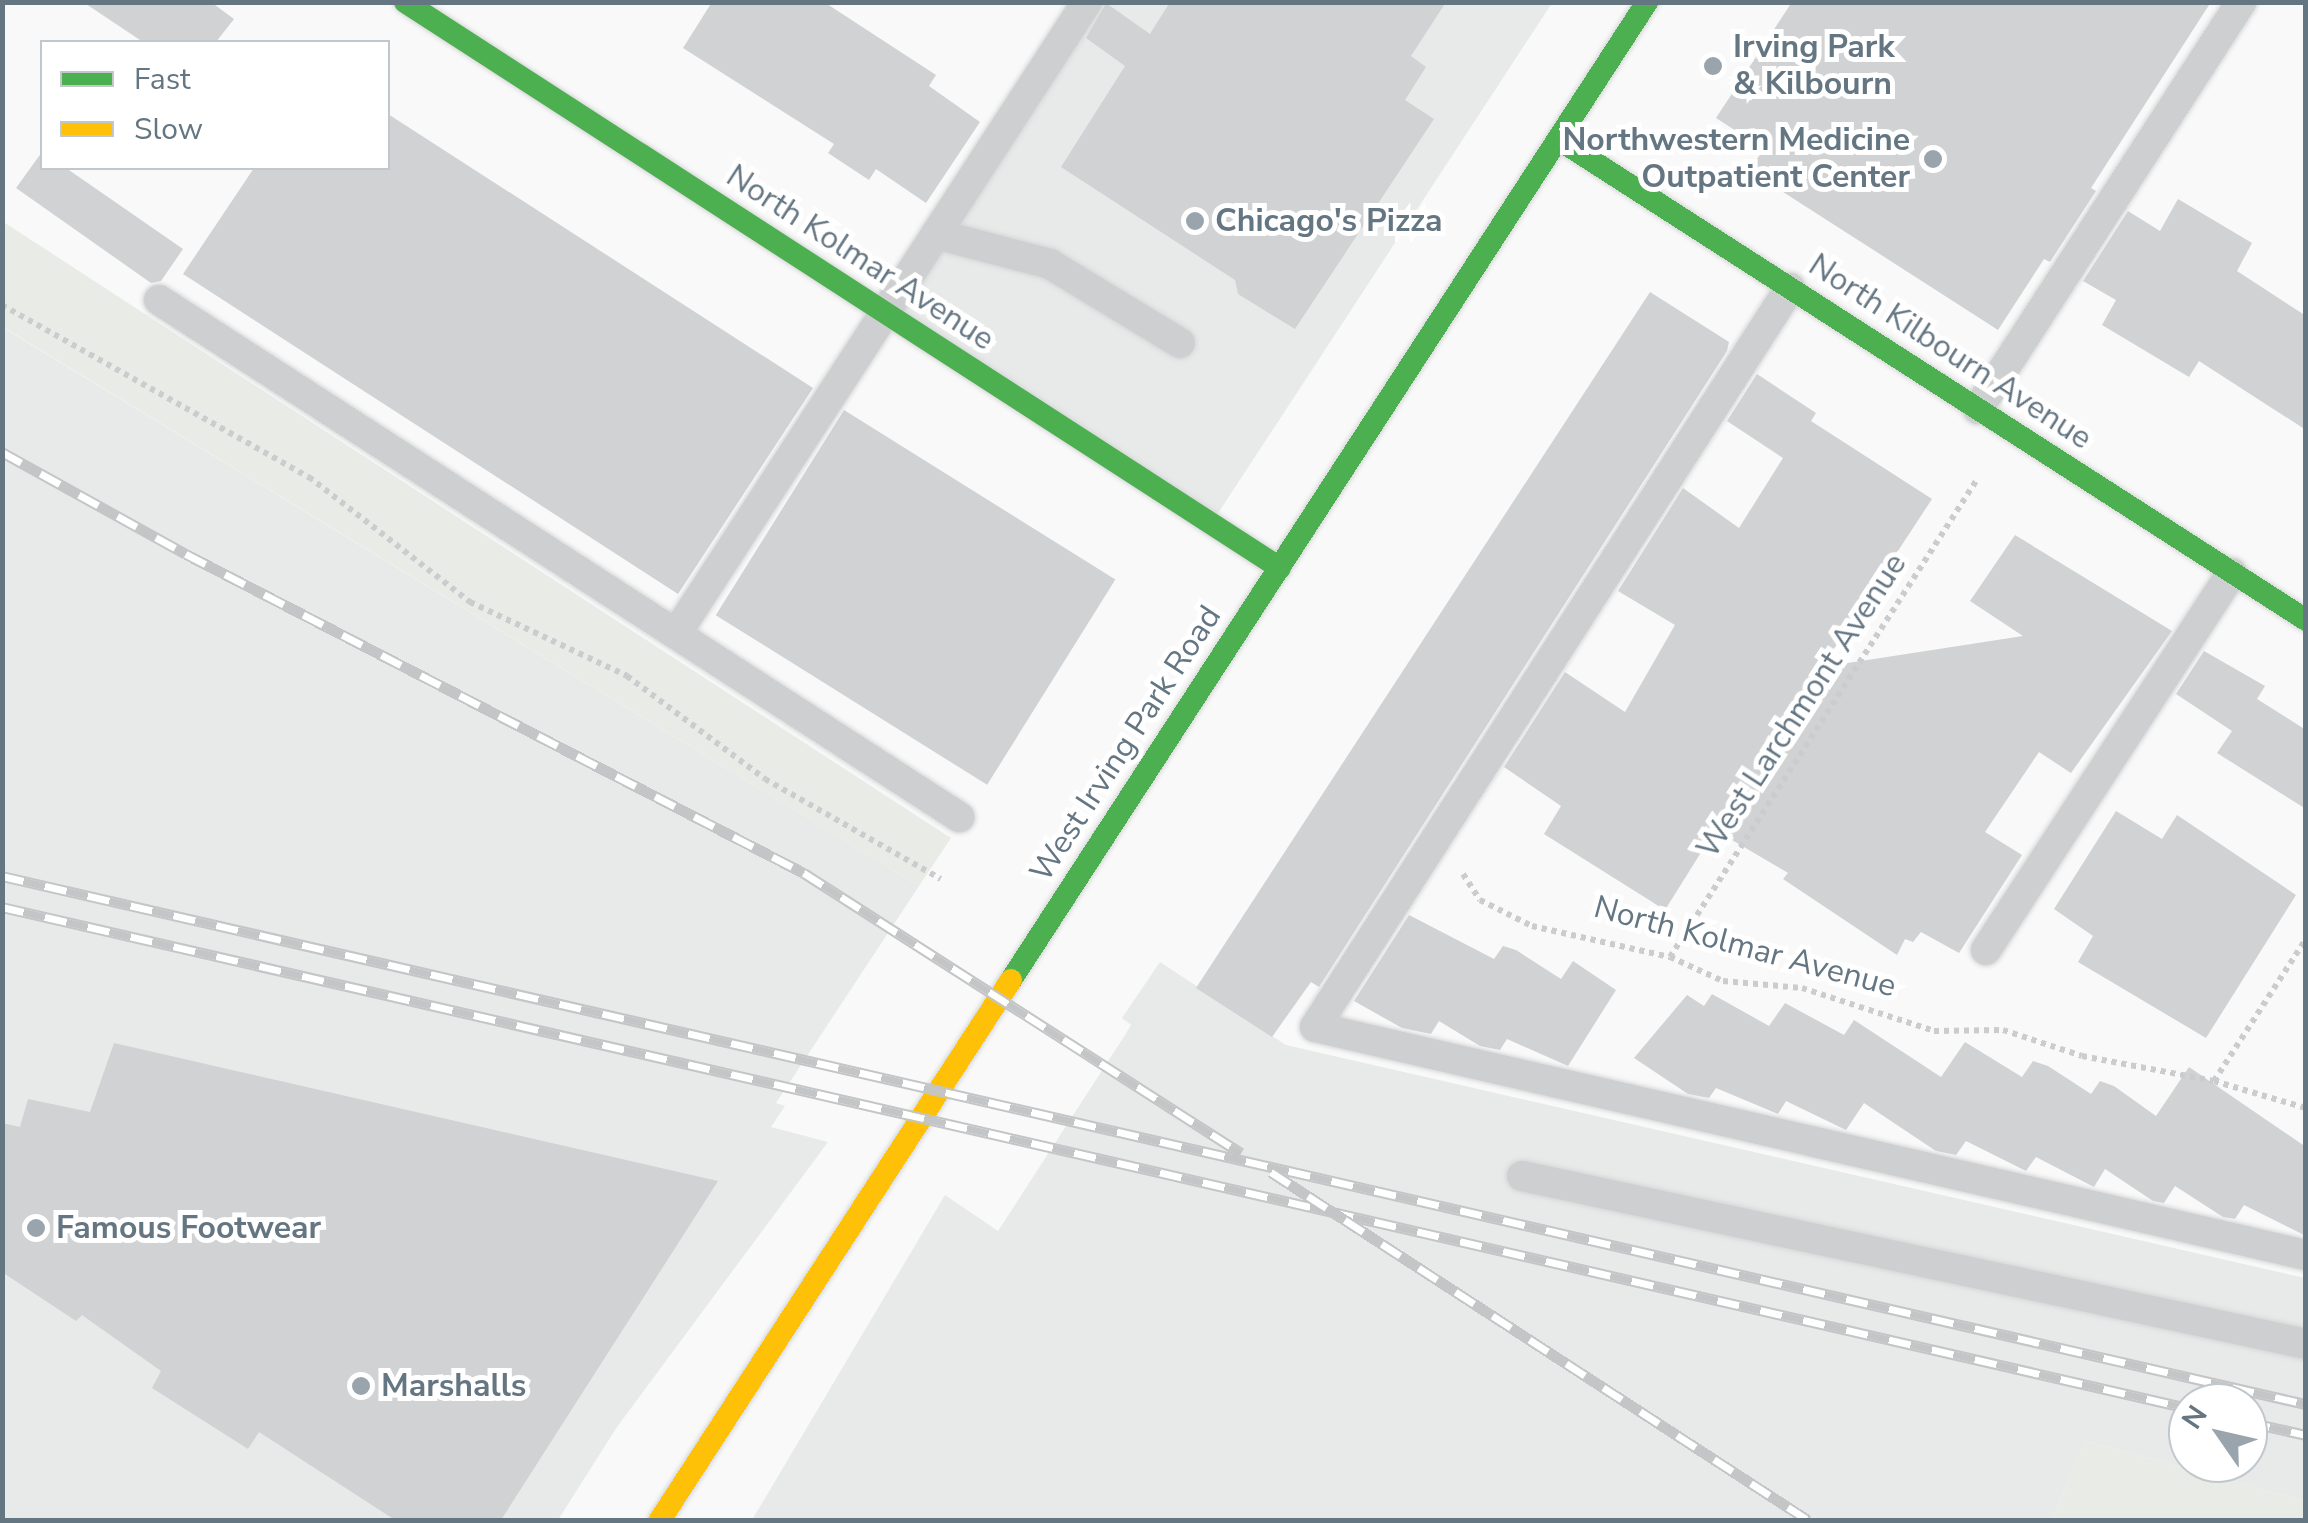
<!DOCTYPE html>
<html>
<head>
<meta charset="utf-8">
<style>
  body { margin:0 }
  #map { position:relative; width:2308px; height:1523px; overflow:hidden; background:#f9f9f9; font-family:"Nunito Sans",sans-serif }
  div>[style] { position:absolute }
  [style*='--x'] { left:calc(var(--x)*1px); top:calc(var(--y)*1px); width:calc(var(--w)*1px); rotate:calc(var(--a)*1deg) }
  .built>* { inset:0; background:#e8e9e9 }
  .green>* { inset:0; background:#e8ebe6 }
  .building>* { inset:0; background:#d0d2d3; transform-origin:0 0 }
  .path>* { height:6px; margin-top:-3px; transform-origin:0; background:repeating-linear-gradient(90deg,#cbcccd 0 5px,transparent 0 10px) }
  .roads { filter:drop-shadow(0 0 2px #d5d6d7) drop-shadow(0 0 2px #d5d6d7) }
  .lane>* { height:30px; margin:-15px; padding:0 15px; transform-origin:15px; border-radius:15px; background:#cecfd0 }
  .fast>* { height:22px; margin:-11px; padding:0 11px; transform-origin:11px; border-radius:11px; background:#4caf50 }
  .slow>* { height:22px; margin:-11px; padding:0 11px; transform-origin:11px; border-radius:11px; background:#ffc107 }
  .rail>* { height:11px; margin-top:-5.5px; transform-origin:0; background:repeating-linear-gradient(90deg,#fff 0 22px,#c3c5c6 0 44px); box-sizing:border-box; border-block:2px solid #c3c5c6 }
  .dots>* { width:28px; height:28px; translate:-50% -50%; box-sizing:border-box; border:5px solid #fff; border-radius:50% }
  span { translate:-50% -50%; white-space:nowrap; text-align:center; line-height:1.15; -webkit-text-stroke:10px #fff; paint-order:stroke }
  .poi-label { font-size:32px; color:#657683; font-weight:700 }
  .left { translate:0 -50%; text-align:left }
  .right { translate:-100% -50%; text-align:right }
  .street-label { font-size:32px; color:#657683 }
  .frame { position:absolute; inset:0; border:5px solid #657683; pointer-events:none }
  .legend { position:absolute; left:40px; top:40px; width:350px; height:130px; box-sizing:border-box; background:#fff; border:2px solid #c1c8cd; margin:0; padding:12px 18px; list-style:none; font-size:30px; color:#657683 }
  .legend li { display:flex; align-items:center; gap:20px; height:50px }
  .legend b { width:50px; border:2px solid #c1c8cd }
  .north { position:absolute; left:2168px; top:1383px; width:100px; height:100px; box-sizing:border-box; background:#fff; border:2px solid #c1c8cd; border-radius:50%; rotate:304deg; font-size:28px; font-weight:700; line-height:40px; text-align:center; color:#657683 }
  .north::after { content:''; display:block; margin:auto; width:35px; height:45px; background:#99a4ac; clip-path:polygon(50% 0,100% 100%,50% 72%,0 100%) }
</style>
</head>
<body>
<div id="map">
  <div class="built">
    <div style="clip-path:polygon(1093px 3px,1552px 3px,1213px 521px,894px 309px)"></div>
    <div style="clip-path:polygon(2px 327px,919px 886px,776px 1103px,785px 1106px,771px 1127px,828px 1142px,617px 1427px,558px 1520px,3px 1520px)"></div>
    <div style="clip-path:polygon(evenodd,1160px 962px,1286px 1045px,2305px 1278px,2305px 1501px,2086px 1441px,2051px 1520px,752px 1520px,945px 1195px,998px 1231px,1125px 1035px,1131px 1025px,1122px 1018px,1160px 962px,2188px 1403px,2248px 1403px,2248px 1463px,2188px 1463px,2188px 1403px)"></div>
  </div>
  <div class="green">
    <div style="clip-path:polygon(2px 221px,951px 838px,919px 886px,3px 327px)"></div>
    <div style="clip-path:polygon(2086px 1441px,2305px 1501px,2305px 1520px,2051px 1520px)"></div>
  </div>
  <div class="building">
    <div style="clip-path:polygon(83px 2px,211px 2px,234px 19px,216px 42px,143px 42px)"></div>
    <div style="clip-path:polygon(712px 2px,824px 2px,936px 75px,929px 86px,980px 122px,926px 203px,876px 169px,869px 180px,828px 153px,834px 144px,683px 48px)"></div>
    <div style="clip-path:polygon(1170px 2px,1446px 2px,1411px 56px,1426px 67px,1405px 100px,1434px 119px,1295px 329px,1238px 294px,1235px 280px,1061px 167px,1125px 66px,1086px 38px,1106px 3px,1150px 34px)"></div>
    <div style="clip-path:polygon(1792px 2px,2211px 2px,2091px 188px,2096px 191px,2050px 262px,2044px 259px,1998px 330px,1749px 170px,1764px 149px,1716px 118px)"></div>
    <div style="clip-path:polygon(388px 114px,813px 388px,678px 594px,183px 274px,254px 168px,388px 168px)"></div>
    <div style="clip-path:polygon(42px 152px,42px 168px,66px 168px,183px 249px,161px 281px,151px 283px,16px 188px)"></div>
    <div style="clip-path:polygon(2178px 199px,2252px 243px,2237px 271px,2306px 316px,2306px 430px,2199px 361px,2189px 377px,2102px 325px,2116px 300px,2083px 281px,2128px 211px,2160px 231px)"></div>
    <div style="clip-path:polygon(1650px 292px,1729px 342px,1727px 351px,1319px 987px,1311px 982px,1272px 1037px,1196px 988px)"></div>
    <div style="clip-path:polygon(1757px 374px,1816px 413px,1811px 421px,1932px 499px,1822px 667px,2023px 636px,1970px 601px,2015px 535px,2172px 631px,2071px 773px,2039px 752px,1985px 832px,2022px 855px,1959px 953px,1921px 932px,1913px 942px,1905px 939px,1897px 955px,1783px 879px,1788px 873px,1715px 830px,1665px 910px,1544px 834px,1561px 806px,1504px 767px,1565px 672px,1625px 712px,1675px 625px,1618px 591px,1683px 488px,1739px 528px,1783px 458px,1727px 421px)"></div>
    <div style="left:844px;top:410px;width:320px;height:242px;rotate:32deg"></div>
    <div style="clip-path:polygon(2204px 651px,2265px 686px,2257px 699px,2306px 730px,2306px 809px,2217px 753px,2232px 731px,2176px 694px)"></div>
    <div style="clip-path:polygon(2116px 811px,2162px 839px,2177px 815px,2296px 895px,2206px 1038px,2078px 962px,2093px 936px,2054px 909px)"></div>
    <div style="clip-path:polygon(1409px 915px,1494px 959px,1503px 946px,1516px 950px,1561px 979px,1573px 961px,1616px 990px,1568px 1066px,1507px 1039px,1500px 1050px,1480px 1046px,1439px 1021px,1431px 1034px,1402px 1028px,1354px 1001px)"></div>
    <div style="clip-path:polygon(1712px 994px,1769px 1026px,1785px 1003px,1844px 1035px,1854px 1020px,1941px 1077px,1965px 1042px,2022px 1077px,2033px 1061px,2048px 1066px,2091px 1094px,2100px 1081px,2114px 1086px,2156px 1116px,2189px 1067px,2306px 1147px,2306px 1236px,2244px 1205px,2235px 1219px,2223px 1217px,2175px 1186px,2164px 1203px,2153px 1201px,2105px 1169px,2094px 1187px,2036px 1157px,2026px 1171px,1966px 1141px,1956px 1155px,1936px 1151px,1864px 1103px,1846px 1130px,1786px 1101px,1778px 1114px,1716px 1088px,1709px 1098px,1688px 1094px,1634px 1058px,1687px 995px,1704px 1006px)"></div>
    <div style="clip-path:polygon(114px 1043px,718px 1181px,501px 1520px,395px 1520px,259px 1432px,248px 1449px,152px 1388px,161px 1371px,82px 1315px,76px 1321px,2px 1272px,2px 1123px,20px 1127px,28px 1099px,90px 1112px)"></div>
  </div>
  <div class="path">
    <div style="--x:2;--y:305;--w:352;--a:29.3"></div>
    <div style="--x:309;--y:477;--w:204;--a:37.8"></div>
    <div style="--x:470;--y:602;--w:174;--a:25.2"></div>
    <div style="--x:627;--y:676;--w:172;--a:36.7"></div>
    <div style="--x:765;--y:779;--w:202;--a:29.6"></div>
    <div style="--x:1463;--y:874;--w:31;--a:57"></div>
    <div style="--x:1480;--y:900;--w:58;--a:26.6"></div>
    <div style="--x:1532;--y:926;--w:141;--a:12.7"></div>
    <div style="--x:1670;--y:957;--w:58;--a:24.4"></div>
    <div style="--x:1723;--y:981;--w:79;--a:5.1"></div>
    <div style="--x:1802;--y:988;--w:139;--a:18"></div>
    <div style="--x:1934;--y:1031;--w:69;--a:-0.8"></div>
    <div style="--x:2003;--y:1030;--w:83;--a:18.2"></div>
    <div style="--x:2082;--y:1056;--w:134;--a:10.7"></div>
    <div style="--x:2214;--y:1081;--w:96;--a:16.4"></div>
    <div style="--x:1670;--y:957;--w:566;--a:-57.26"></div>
    <div style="--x:2214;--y:1081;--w:169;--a:-57.1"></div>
  </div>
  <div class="roads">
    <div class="lane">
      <div style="--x:936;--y:234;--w:118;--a:14.7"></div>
      <div style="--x:1050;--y:264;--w:152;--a:31.3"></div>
      <div style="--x:1790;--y:288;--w:878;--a:122.73"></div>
      <div style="--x:1315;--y:1027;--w:1017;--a:12.96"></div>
      <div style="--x:159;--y:300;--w:953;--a:32.87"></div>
      <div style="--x:1978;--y:409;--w:485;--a:-57.1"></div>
      <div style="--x:676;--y:634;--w:754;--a:-56.96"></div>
      <div style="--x:1986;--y:950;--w:450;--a:-56.9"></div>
      <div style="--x:1522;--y:1176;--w:802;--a:12.09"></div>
    </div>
    <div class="fast">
      <div style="--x:405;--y:2;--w:1042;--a:32.9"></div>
      <div style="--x:1558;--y:139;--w:889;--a:32.74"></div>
      <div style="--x:1011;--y:980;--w:1167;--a:-56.96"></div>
    </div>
    <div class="slow">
      <div style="--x:660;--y:1520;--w:644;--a:-56.98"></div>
    </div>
  </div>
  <div class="rail">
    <div style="--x:2;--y:452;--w:210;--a:29"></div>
    <div style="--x:186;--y:554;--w:695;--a:27.3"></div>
    <div style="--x:804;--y:873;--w:519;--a:32.65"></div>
    <div style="--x:2;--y:876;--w:2364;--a:12.91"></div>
    <div style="--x:2;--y:907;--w:2243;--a:12.91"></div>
    <div style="--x:1271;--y:1172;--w:640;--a:32.95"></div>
    <div style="--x:2248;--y:1422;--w:59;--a:12.6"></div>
  </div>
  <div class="dots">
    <div style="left:1713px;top:66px;background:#99a4ac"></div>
    <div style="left:1933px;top:159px;background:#99a4ac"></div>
    <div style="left:1195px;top:221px;background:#99a4ac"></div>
    <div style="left:36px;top:1228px;background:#99a4ac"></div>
    <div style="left:361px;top:1386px;background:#99a4ac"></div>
  </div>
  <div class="poi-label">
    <span class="left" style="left:1733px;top:66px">Irving Park<br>&amp; Kilbourn</span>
    <span class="right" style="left:1910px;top:159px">Northwestern Medicine<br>Outpatient Center</span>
    <span class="left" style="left:1215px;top:221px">Chicago's Pizza</span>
    <span class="left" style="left:56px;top:1228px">Famous Footwear</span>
    <span class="left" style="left:381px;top:1386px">Marshalls</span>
  </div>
  <div class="street-label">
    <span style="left:860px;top:258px;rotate:33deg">North Kolmar Avenue</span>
    <span style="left:1950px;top:352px;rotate:33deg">North Kilbourn Avenue</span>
    <span style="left:1802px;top:706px;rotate:-57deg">West Larchmont Avenue</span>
    <span style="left:1126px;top:744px;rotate:-57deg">West Irving Park Road</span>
    <span style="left:1745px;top:947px;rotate:15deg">North Kolmar Avenue</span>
  </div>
  <div class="frame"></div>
  <ul class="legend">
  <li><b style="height:12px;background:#4caf50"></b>Fast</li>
  <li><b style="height:12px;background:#ffc107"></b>Slow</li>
  </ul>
  <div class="north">N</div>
</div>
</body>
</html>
